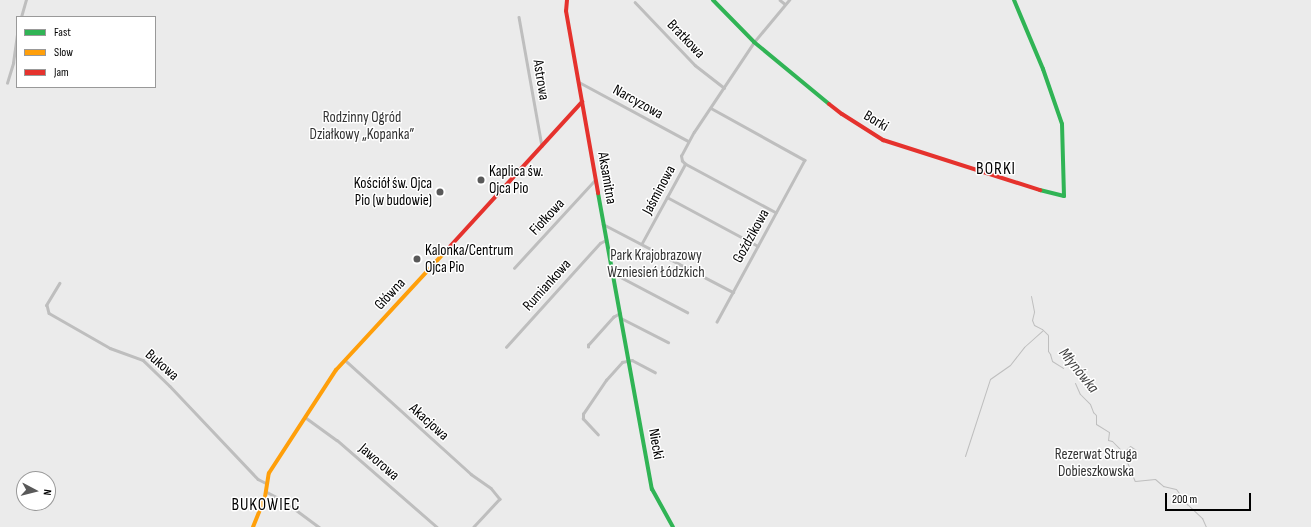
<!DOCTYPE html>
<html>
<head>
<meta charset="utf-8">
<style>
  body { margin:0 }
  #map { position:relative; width:1311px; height:527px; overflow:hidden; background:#fff; font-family:"Sofia Sans Condensed",sans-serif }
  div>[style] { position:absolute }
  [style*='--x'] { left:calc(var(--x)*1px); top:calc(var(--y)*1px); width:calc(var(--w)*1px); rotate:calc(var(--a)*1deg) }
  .green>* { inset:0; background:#ebebeb }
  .stream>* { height:1px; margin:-0.5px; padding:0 0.5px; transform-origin:0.5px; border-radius:0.5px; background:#bebebe }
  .street>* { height:2.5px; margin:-1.25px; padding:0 1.25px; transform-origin:1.25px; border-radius:1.25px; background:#bebebe }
  .fast>* { height:4px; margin:-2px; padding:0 2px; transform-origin:2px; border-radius:2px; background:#30b455 }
  .slow>* { height:4px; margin:-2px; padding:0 2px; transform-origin:2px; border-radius:2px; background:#ff9f0a }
  .jam>* { height:4px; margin:-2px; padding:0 2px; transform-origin:2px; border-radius:2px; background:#e5322d }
  .dots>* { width:11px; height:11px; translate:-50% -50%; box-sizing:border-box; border:2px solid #fff; border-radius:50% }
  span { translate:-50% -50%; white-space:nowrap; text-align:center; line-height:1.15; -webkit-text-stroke:3px #fff; paint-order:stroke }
  .street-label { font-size:15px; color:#000 }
  .park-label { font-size:15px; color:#323232 }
  .poi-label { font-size:15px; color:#000 }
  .left { translate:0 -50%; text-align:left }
  .right { translate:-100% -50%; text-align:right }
  .water-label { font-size:16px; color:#434343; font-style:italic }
  .quarter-label { font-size:17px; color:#000; letter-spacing:1px }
  .legend { position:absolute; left:16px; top:16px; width:140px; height:72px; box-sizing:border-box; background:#fff; border:1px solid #999; margin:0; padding:5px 7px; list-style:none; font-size:12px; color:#000 }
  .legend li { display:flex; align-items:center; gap:8px; height:20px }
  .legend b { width:20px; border:1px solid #999 }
  .north { position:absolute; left:16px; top:471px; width:40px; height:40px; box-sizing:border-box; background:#fff; border:1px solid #999; border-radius:50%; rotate:97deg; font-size:11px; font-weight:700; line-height:16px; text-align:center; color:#000 }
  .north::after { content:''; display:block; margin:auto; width:14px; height:18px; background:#595959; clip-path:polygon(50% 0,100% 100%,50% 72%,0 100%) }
  .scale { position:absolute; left:1165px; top:493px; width:86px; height:18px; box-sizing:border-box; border:2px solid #000; border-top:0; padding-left:5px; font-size:12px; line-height:14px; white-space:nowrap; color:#000; -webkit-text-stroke:3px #fff; paint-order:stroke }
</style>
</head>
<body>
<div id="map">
  <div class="green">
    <div style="clip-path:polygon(evenodd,0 0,1311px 0,1311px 527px,0 527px,0 0,17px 17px,155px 17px,155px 87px,17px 87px,17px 17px,0 0,24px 479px,48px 479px,48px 503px,24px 503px,24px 479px)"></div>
  </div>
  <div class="stream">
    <div style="--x:1031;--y:296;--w:16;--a:79"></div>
    <div style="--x:1034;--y:312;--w:8;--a:104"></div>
    <div style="--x:1032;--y:320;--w:5;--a:68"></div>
    <div style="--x:1034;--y:325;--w:9;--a:27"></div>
    <div style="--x:1042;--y:329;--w:8;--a:45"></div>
    <div style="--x:1048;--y:335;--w:16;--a:90"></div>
    <div style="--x:1048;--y:351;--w:4;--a:56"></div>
    <div style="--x:1050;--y:354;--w:7;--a:74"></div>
    <div style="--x:1052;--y:361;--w:13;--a:32"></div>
    <div style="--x:1075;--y:383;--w:12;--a:66"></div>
    <div style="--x:1080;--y:394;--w:14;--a:45"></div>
    <div style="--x:1090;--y:404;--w:9;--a:69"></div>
    <div style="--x:1093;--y:412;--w:4;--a:45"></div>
    <div style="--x:1096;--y:415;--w:9;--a:90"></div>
    <div style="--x:1096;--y:424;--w:15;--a:32"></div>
    <div style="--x:1109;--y:432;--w:8;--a:97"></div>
    <div style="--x:1108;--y:440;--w:4;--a:14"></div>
    <div style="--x:1112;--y:441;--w:16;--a:45"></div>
    <div style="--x:1123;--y:452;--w:31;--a:68"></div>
    <div style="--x:1135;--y:481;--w:20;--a:-6"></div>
    <div style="--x:1155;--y:479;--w:11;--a:41"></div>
    <div style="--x:1163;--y:486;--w:13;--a:13"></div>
    <div style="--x:1176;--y:489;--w:19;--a:54"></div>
    <div style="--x:1187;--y:504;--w:21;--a:43"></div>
    <div style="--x:1202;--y:518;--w:10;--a:66"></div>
    <div style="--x:1124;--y:452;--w:8;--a:-45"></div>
    <div style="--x:1130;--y:446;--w:7;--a:34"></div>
    <div style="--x:1136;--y:450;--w:6;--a:99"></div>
    <div style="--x:1135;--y:456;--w:9;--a:139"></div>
    <div style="--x:965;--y:456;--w:81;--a:-72"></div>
    <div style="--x:990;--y:379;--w:24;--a:-35"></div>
    <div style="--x:1010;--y:365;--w:23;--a:-52"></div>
    <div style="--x:1024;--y:347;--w:25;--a:-42"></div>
  </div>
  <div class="street">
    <div style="--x:780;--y:0;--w:6;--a:39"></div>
    <div style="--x:635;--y:2;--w:87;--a:46.4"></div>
    <div style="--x:695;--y:65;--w:37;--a:38"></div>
    <div style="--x:21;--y:17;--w:18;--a:-74"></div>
    <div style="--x:519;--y:17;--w:131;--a:79.9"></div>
    <div style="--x:579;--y:82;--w:124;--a:28.4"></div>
    <div style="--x:7;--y:83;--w:21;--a:-73"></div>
    <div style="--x:13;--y:63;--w:30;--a:-82"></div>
    <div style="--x:711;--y:108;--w:107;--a:29"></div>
    <div style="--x:805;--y:160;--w:184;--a:118.5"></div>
    <div style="--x:667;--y:197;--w:103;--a:28.3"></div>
    <div style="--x:776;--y:213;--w:103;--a:-151.7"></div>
    <div style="--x:685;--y:164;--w:4;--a:-135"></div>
    <div style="--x:682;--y:161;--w:5;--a:-101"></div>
    <div style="--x:681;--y:156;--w:27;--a:-62"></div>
    <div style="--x:694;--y:132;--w:108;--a:-56.3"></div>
    <div style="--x:754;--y:42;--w:55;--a:-50.2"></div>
    <div style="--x:603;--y:224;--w:147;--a:27.6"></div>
    <div style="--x:642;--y:243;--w:90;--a:-61.4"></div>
    <div style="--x:514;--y:268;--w:120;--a:-47.4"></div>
    <div style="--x:613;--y:273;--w:84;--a:27.8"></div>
    <div style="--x:60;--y:283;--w:26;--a:121"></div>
    <div style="--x:47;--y:305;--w:8;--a:76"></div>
    <div style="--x:49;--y:313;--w:70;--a:29.8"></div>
    <div style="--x:110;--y:348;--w:35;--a:20"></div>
    <div style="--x:143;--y:360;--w:37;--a:44"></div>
    <div style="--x:170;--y:386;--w:128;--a:46.6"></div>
    <div style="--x:258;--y:479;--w:9;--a:27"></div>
    <div style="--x:621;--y:318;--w:53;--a:27.1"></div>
    <div style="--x:506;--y:347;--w:140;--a:-47.9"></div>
    <div style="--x:600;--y:243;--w:7;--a:-27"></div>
    <div style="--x:588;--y:347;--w:2;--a:-90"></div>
    <div style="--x:588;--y:345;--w:38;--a:-48"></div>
    <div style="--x:613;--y:317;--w:8;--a:-30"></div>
    <div style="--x:345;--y:360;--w:170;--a:42.1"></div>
    <div style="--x:471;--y:474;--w:24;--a:35"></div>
    <div style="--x:491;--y:488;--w:14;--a:51"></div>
    <div style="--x:500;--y:499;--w:38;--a:133"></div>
    <div style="--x:305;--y:417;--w:39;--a:36"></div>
    <div style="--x:337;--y:440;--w:133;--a:41"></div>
    <div style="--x:598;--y:435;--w:22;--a:-133"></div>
    <div style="--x:583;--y:419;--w:5;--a:-90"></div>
    <div style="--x:583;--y:414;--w:41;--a:-55.9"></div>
    <div style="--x:606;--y:380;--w:24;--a:-48"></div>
    <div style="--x:622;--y:362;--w:10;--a:-11"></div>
    <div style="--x:632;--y:360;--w:26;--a:28"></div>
    <div style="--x:267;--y:492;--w:19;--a:28"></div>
    <div style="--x:284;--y:501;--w:44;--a:36.6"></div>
  </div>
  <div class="fast">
    <div style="--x:713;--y:0;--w:59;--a:45.7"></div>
    <div style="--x:754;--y:42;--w:97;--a:39.6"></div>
    <div style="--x:1014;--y:0;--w:75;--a:67.2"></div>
    <div style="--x:1043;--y:69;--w:58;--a:70.9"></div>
    <div style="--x:1062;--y:124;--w:72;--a:88.4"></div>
    <div style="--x:1064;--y:196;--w:25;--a:-166"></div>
    <div style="--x:598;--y:193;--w:301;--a:79.7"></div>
    <div style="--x:652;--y:489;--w:43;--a:61.1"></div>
  </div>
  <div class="slow">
    <div style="--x:253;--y:527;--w:32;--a:-68"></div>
    <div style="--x:265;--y:497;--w:24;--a:-81"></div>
    <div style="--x:269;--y:473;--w:123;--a:-57"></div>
    <div style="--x:336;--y:370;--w:159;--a:-47.3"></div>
  </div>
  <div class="jam">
    <div style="--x:567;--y:0;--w:11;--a:95"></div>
    <div style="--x:566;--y:11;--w:185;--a:80"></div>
    <div style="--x:829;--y:104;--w:16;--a:38"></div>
    <div style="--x:842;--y:114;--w:49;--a:32.4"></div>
    <div style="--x:883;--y:140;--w:165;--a:17.7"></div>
    <div style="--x:444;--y:253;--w:205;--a:-47.6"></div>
  </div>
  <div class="dots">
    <div style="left:481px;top:180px;background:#595959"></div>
    <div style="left:440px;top:192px;background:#595959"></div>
    <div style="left:417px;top:259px;background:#595959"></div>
  </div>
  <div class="street-label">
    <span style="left:686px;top:39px;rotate:46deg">Bratkowa</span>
    <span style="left:541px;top:80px;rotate:81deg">Astrowa</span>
    <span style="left:638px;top:102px;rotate:29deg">Narcyzowa</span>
    <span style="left:876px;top:121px;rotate:31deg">Borki</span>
    <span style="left:607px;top:178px;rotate:80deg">Aksamitna</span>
    <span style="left:659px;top:190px;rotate:-62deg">Jaśminowa</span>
    <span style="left:547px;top:217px;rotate:-47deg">Fiołkowa</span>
    <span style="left:751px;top:236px;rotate:-61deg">Goździkowa</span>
    <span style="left:547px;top:285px;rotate:-48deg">Rumiankowa</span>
    <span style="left:390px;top:294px;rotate:-47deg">Główna</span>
    <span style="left:162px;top:365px;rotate:41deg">Bukowa</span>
    <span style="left:429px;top:422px;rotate:42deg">Akacjowa</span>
    <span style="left:656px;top:444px;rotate:80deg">Niecki</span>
    <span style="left:379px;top:462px;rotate:41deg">Jaworowa</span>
  </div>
  <div class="park-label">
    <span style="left:362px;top:126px">Rodzinny Ogród<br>Działkowy „Kopanka”</span>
    <span style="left:656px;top:264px">Park Krajobrazowy<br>Wzniesień Łódzkich</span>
    <span style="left:1096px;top:463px">Rezerwat Struga<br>Dobieszkowska</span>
  </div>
  <div class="poi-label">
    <span class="left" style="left:489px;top:180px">Kaplica św.<br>Ojca Pio</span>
    <span class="right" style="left:432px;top:192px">Kościół św. Ojca<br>Pio (w budowie)</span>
    <span class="left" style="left:425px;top:259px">Kalonka/Centrum<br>Ojca Pio</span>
  </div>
  <div class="water-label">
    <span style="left:1078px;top:371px;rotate:51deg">Młynówka</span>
  </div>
  <div class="quarter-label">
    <span style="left:996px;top:170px">BORKI</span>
    <span style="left:266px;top:506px">BUKOWIEC</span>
  </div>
  <ul class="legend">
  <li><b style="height:5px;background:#30b455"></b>Fast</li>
  <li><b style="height:5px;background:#ff9f0a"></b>Slow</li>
  <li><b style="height:5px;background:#e5322d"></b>Jam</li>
  </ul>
  <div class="north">N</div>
  <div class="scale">200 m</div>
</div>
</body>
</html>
